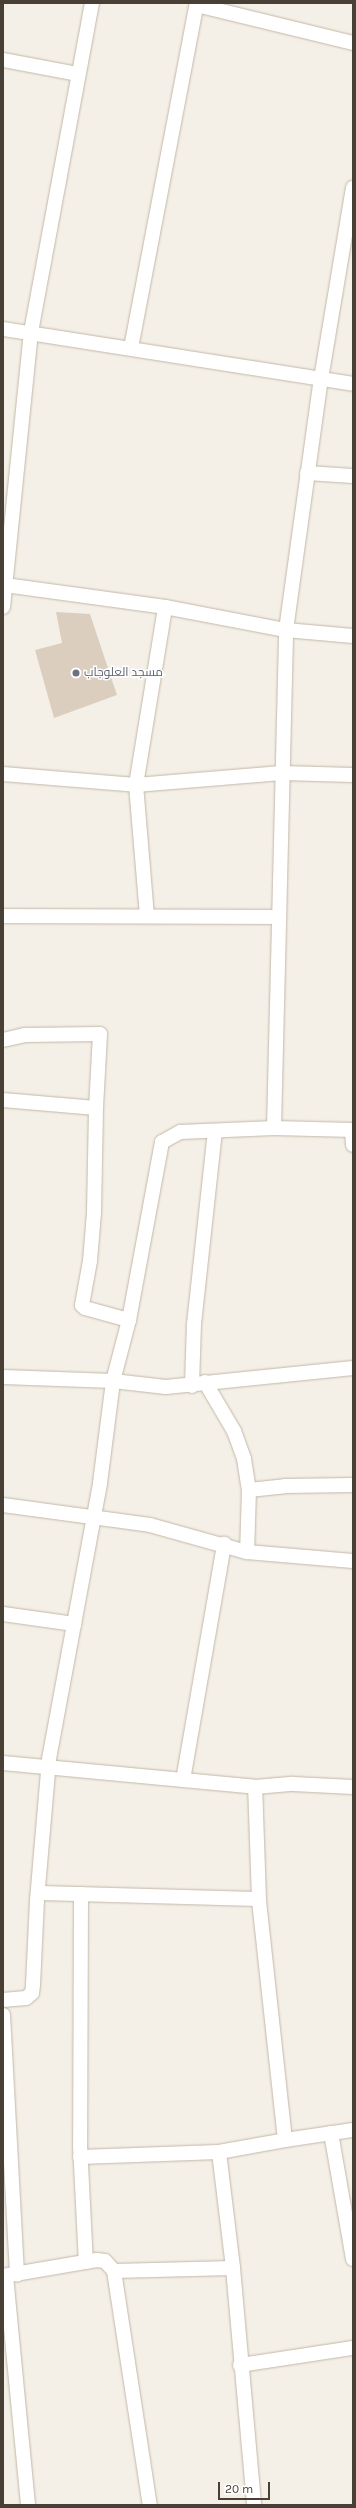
<!DOCTYPE html>
<html>
<head>
<meta charset="utf-8">
<style>
  body { margin:0 }
  #map { position:relative; width:356px; height:2508px; overflow:hidden; background:#f5f0e7; font-family:Karla,Cairo,sans-serif }
  div>[style] { position:absolute }
  [style*='--x'] { left:calc(var(--x)*1px); top:calc(var(--y)*1px); width:calc(var(--w)*1px); rotate:calc(var(--a)*1deg) }
  .building>* { inset:0; background:#dbcebe }
  .roads { filter:drop-shadow(0 0 1px #c1b8a8) drop-shadow(0 0 1px #c1b8a8) }
  .minor>* { height:14px; margin:-7px; padding:0 7px; transform-origin:7px; border-radius:7px; background:#fff }
  .dots>* { width:11px; height:11px; translate:-50% -50%; box-sizing:border-box; border:2px solid #fff; border-radius:50% }
  span { translate:-50% -50%; white-space:nowrap; text-align:center; line-height:1.15; -webkit-text-stroke:3px #fff; paint-order:stroke }
  .worship-label { font-size:12px; color:#5b616d }
  .left { translate:0 -50%; text-align:left }
  .frame { position:absolute; inset:0; border:4px solid #494035; pointer-events:none }
  .scale { position:absolute; left:218px; top:2482px; width:52px; height:18px; box-sizing:border-box; border:2px solid #494035; border-top:0; padding-left:5px; font-size:12px; line-height:14px; white-space:nowrap; color:#494035; -webkit-text-stroke:3px #fff; paint-order:stroke }
</style>
</head>
<body>
<div id="map">
  <div class="building">
    <div style="clip-path:polygon(56px 612px,90px 614px,117px 695px,54px 718px,35px 650px,62px 643px)"></div>
  </div>
  <div class="roads">
    <div class="minor">
      <div style="--x:197;--y:5;--w:161;--a:13.7"></div>
      <div style="--x:3;--y:60;--w:75;--a:10.7"></div>
      <div style="--x:3;--y:329;--w:354;--a:8.9"></div>
      <div style="--x:131;--y:348;--w:351;--a:-79.2"></div>
      <div style="--x:307;--y:473;--w:46;--a:3.7"></div>
      <div style="--x:5;--y:585;--w:162;--a:7.8"></div>
      <div style="--x:165;--y:607;--w:123;--a:10.8"></div>
      <div style="--x:286;--y:630;--w:67;--a:5.1"></div>
      <div style="--x:3;--y:607;--w:276;--a:-84.2"></div>
      <div style="--x:31;--y:332;--w:335;--a:-79.5"></div>
      <div style="--x:3;--y:774;--w:133;--a:4.7"></div>
      <div style="--x:136;--y:785;--w:146;--a:-4.7"></div>
      <div style="--x:282;--y:773;--w:71;--a:1.6"></div>
      <div style="--x:3;--y:916;--w:276;--a:0.2"></div>
      <div style="--x:147;--y:916;--w:131;--a:-94.8"></div>
      <div style="--x:136;--y:785;--w:180;--a:-80.7"></div>
      <div style="--x:3;--y:1040;--w:23;--a:-13"></div>
      <div style="--x:25;--y:1035;--w:75;--a:-0.8"></div>
      <div style="--x:100;--y:1034;--w:74;--a:93.1"></div>
      <div style="--x:3;--y:1100;--w:93;--a:4.9"></div>
      <div style="--x:96;--y:1108;--w:105;--a:91.1"></div>
      <div style="--x:94;--y:1213;--w:48;--a:94.8"></div>
      <div style="--x:90;--y:1261;--w:45;--a:100.3"></div>
      <div style="--x:82;--y:1305;--w:4;--a:45"></div>
      <div style="--x:85;--y:1308;--w:46;--a:15.3"></div>
      <div style="--x:274;--y:1128;--w:498;--a:-88.6"></div>
      <div style="--x:286;--y:630;--w:253;--a:-82.1"></div>
      <div style="--x:321;--y:379;--w:194;--a:-80.5"></div>
      <div style="--x:352;--y:1130;--w:15;--a:86"></div>
      <div style="--x:3;--y:1377;--w:110;--a:2.1"></div>
      <div style="--x:113;--y:1381;--w:53;--a:6.5"></div>
      <div style="--x:166;--y:1387;--w:188;--a:-5.8"></div>
      <div style="--x:205;--y:1382;--w:57;--a:59.4"></div>
      <div style="--x:234;--y:1431;--w:30;--a:70"></div>
      <div style="--x:244;--y:1459;--w:31;--a:81"></div>
      <div style="--x:249;--y:1490;--w:62;--a:91.8"></div>
      <div style="--x:192;--y:1386;--w:62;--a:-88.2"></div>
      <div style="--x:194;--y:1324;--w:194;--a:-83.8"></div>
      <div style="--x:249;--y:1490;--w:36;--a:-6"></div>
      <div style="--x:285;--y:1486;--w:68;--a:-0.8"></div>
      <div style="--x:3;--y:1505;--w:148;--a:7.7"></div>
      <div style="--x:150;--y:1525;--w:101;--a:15.6"></div>
      <div style="--x:247;--y:1552;--w:106;--a:4.9"></div>
      <div style="--x:3;--y:1614;--w:72;--a:8"></div>
      <div style="--x:3;--y:1763;--w:253;--a:5.4"></div>
      <div style="--x:255;--y:1787;--w:38;--a:-5"></div>
      <div style="--x:293;--y:1784;--w:60;--a:2.9"></div>
      <div style="--x:183;--y:1780;--w:240;--a:-80.1"></div>
      <div style="--x:38;--y:1893;--w:221;--a:1.6"></div>
      <div style="--x:81;--y:1894;--w:251;--a:90.2"></div>
      <div style="--x:80;--y:2145;--w:117;--a:87.1"></div>
      <div style="--x:3;--y:2000;--w:23;--a:-5"></div>
      <div style="--x:26;--y:1998;--w:8;--a:-40"></div>
      <div style="--x:32;--y:1993;--w:8;--a:-83"></div>
      <div style="--x:33;--y:1985;--w:85;--a:-87.3"></div>
      <div style="--x:37;--y:1900;--w:142;--a:-85.1"></div>
      <div style="--x:49;--y:1759;--w:281;--a:-79.5"></div>
      <div style="--x:100;--y:1483;--w:103;--a:-82.7"></div>
      <div style="--x:113;--y:1381;--w:63;--a:-75.3"></div>
      <div style="--x:129;--y:1320;--w:181;--a:-79.5"></div>
      <div style="--x:162;--y:1142;--w:21;--a:-29"></div>
      <div style="--x:180;--y:1132;--w:94;--a:-2.4"></div>
      <div style="--x:274;--y:1128;--w:79;--a:1.5"></div>
      <div style="--x:3;--y:2015;--w:260;--a:86.9"></div>
      <div style="--x:331;--y:2133;--w:128;--a:80.1"></div>
      <div style="--x:285;--y:2140;--w:69;--a:-8.4"></div>
      <div style="--x:219;--y:2152;--w:117;--a:83.1"></div>
      <div style="--x:233;--y:2268;--w:238;--a:84.9"></div>
      <div style="--x:80;--y:2157;--w:139;--a:-2.1"></div>
      <div style="--x:219;--y:2152;--w:67;--a:-10.3"></div>
      <div style="--x:285;--y:2140;--w:242;--a:-96.2"></div>
      <div style="--x:259;--y:1899;--w:112;--a:-92"></div>
      <div style="--x:114;--y:2271;--w:119;--a:-1.4"></div>
      <div style="--x:3;--y:2276;--w:95;--a:-9.7"></div>
      <div style="--x:97;--y:2260;--w:8;--a:7"></div>
      <div style="--x:105;--y:2261;--w:13;--a:48"></div>
      <div style="--x:114;--y:2271;--w:237;--a:81.3"></div>
      <div style="--x:6;--y:2276;--w:230;--a:84.5"></div>
      <div style="--x:240;--y:2365;--w:114;--a:-8.6"></div>
    </div>
  </div>
  <div class="dots">
    <div style="left:76px;top:673px;background:#6b7280"></div>
  </div>
  <div class="worship-label">
    <span class="left" style="left:84px;top:673px">مسجد العلوجاب</span>
  </div>
  <div class="frame"></div>
  <div class="scale">20 m</div>
</div>
</body>
</html>
